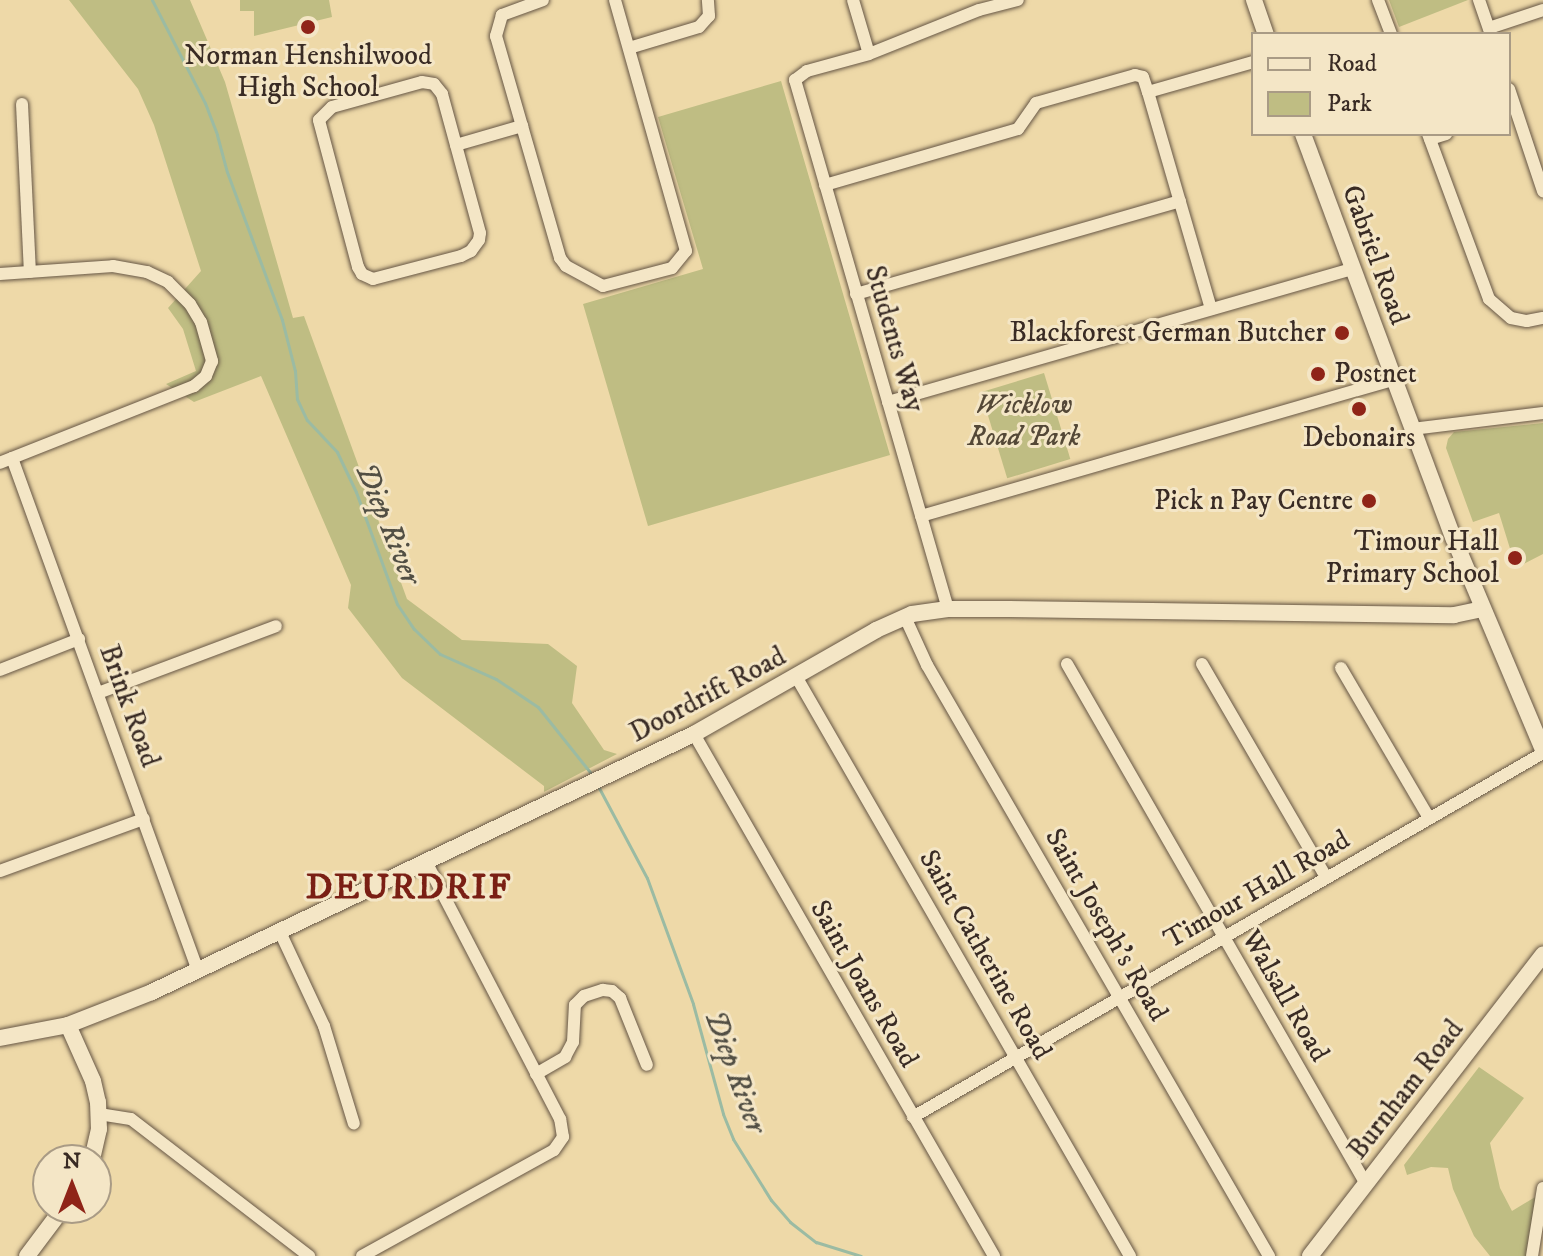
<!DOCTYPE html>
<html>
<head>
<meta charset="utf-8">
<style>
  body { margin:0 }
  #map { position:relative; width:1543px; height:1256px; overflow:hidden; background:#eed9a8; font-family:"IM FELL DW Pica",serif }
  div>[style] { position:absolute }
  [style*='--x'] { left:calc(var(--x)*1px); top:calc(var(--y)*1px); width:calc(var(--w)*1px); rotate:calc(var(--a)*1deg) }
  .green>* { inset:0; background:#bfbd83; transform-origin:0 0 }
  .stream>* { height:3px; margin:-1.5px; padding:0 1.5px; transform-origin:1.5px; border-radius:1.5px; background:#9bbba3 }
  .roads { filter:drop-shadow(0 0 2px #665645) drop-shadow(0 0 2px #665645) }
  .street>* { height:12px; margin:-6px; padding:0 6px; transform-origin:6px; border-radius:6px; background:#f4e6c6 }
  .secondary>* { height:16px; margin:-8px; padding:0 8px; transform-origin:8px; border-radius:8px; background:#f4e6c6 }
  .dots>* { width:22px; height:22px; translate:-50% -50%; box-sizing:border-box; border:4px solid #f4e6c6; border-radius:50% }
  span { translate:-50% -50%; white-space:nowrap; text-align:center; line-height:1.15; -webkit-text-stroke:6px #f4e6c6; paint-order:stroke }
  .poi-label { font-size:28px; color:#392b24 }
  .right { translate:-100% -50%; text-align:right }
  .left { translate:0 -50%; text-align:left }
  .street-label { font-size:28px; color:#392b24 }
  .park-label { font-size:28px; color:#544837; font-style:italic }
  .water-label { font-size:30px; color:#524f44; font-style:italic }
  .district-label { font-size:36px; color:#7a1f14; font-weight:700; letter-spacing:2px }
  .legend { position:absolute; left:1251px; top:32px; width:260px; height:104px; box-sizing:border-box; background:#f4e6c6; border:2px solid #a99b85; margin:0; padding:10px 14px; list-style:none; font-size:24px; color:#392b24 }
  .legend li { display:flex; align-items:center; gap:16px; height:40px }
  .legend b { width:40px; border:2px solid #a99b85 }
  .north { position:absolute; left:32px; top:1144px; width:80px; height:80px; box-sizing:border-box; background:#f4e6c6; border:2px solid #a99b85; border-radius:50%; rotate:0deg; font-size:22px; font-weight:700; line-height:32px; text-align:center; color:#392b24 }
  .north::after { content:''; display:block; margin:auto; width:28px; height:36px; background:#8f2418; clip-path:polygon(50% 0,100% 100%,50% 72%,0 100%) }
</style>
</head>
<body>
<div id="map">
  <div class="green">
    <div style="clip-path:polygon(69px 0,190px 0,225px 82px,293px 318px,304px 316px,407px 599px,462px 640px,548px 644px,577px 666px,572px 703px,604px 750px,617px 754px,544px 792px,544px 786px,402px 678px,348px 608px,351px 585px,261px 376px,194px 402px,166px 384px,196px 371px,183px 329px,168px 308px,201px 271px,154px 125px,138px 89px)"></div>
    <div style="clip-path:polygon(240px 0,329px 0,332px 17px,254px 36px,254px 11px,240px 11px)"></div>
    <div style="clip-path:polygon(1389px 0,1468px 0,1399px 27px)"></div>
    <div style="clip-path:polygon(781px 81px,890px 455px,648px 526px,583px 304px,703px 269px,658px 117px)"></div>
    <div style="left:1044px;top:373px;width:90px;height:66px;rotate:73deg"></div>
    <div style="clip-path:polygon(1543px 423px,1543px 554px,1516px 568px,1499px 513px,1473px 522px,1446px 448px,1448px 439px,1454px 432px)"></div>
    <div style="clip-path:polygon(1479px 1067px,1524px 1098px,1490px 1143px,1500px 1188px,1512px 1211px,1537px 1196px,1527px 1256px,1490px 1256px,1474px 1236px,1453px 1189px,1448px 1168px,1431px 1167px,1407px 1175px,1404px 1165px)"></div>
  </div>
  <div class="stream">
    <div style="--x:152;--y:0;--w:116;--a:62.8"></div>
    <div style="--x:205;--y:103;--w:34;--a:69"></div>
    <div style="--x:217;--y:135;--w:38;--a:75"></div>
    <div style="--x:227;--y:172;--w:158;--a:69.6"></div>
    <div style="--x:282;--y:320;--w:53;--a:75.7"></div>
    <div style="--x:295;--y:371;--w:28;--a:86"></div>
    <div style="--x:297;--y:399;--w:23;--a:65"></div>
    <div style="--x:307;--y:420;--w:44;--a:46.8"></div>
    <div style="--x:337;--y:452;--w:44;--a:64.6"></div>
    <div style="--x:356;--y:492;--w:119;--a:69.9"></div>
    <div style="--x:397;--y:604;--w:30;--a:56"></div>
    <div style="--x:414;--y:629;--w:36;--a:44"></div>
    <div style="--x:440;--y:654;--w:61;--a:24.1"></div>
    <div style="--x:496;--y:679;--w:50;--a:33.7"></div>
    <div style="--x:538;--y:707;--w:88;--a:51.4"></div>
    <div style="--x:598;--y:786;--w:104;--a:62"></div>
    <div style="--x:647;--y:878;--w:134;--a:69.9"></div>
    <div style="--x:693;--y:1004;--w:114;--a:74.7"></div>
    <div style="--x:723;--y:1114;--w:27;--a:68"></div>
    <div style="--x:733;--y:1139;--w:72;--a:58.1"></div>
    <div style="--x:771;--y:1200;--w:29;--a:49"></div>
    <div style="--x:790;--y:1222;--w:33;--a:38"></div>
    <div style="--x:816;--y:1242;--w:47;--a:17.3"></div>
  </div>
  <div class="roads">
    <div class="street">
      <div style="--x:543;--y:0;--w:44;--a:159.9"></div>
      <div style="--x:502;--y:15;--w:22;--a:106"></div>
      <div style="--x:496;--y:36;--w:231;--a:73.9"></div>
      <div style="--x:560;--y:258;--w:10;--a:53"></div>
      <div style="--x:566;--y:266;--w:42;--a:28.4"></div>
      <div style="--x:603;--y:286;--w:71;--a:-14.6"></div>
      <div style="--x:672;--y:268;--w:22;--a:-51"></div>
      <div style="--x:686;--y:251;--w:261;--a:-105.8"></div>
      <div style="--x:853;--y:0;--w:56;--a:73.5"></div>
      <div style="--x:1378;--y:0;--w:36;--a:69"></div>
      <div style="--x:1479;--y:0;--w:36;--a:71"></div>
      <div style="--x:1489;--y:28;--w:57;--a:-18.4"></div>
      <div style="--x:629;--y:48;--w:73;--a:-16.7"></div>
      <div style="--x:699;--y:27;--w:15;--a:-48"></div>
      <div style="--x:709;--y:16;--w:16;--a:-94"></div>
      <div style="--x:422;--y:82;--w:12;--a:9"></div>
      <div style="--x:434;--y:84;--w:13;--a:51"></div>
      <div style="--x:442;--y:94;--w:144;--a:74.7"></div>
      <div style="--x:480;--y:233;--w:7;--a:98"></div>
      <div style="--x:479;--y:240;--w:14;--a:126"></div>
      <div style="--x:471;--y:251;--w:11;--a:153"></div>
      <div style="--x:461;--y:256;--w:91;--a:165.4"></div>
      <div style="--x:373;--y:279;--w:12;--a:-156"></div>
      <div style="--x:362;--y:274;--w:8;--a:-120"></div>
      <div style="--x:358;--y:267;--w:152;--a:-104.9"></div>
      <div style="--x:319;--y:120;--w:18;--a:-45"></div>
      <div style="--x:332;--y:107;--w:93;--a:-15.5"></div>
      <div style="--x:1509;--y:89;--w:108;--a:71.6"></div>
      <div style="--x:1148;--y:92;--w:226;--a:73.8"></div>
      <div style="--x:22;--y:104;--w:168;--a:87.3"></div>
      <div style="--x:1428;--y:134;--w:176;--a:69.7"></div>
      <div style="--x:1489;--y:299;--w:29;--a:41"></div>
      <div style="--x:1511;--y:318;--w:16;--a:11"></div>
      <div style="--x:1527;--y:321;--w:16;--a:-11"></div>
      <div style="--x:1430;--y:139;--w:17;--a:-17"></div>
      <div style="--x:456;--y:145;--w:69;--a:-16.1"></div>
      <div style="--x:825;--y:185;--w:201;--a:-16.2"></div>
      <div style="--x:1018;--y:129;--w:32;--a:-55"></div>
      <div style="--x:1036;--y:103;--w:103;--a:-15.8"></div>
      <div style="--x:1135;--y:75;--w:8;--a:14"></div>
      <div style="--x:1143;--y:77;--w:16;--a:72"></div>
      <div style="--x:1148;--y:92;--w:109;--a:-15.9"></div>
      <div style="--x:0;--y:274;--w:113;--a:-4"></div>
      <div style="--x:113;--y:266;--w:35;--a:10"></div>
      <div style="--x:147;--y:272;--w:23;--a:25"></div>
      <div style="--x:168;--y:282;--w:31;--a:45"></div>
      <div style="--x:190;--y:304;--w:21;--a:59"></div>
      <div style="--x:201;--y:322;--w:41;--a:74.2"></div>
      <div style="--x:212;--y:361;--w:16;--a:112"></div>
      <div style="--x:206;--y:376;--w:16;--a:140"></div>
      <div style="--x:194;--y:386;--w:209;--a:158.4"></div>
      <div style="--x:856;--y:294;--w:337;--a:-16"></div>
      <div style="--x:888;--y:402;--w:483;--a:-16"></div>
      <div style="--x:1412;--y:429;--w:132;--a:-7"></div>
      <div style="--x:12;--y:458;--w:546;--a:70.07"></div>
      <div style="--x:921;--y:516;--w:490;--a:-16.1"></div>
      <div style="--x:948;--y:609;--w:551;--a:-106.13"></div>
      <div style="--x:795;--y:80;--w:15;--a:-37"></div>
      <div style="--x:807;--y:71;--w:64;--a:-15.3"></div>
      <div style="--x:869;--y:54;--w:118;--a:-21.8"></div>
      <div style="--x:979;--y:10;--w:40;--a:-14.4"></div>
      <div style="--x:905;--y:617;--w:53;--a:65.4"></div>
      <div style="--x:927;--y:665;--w:683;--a:59.94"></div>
      <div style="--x:1067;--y:664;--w:600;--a:60.1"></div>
      <div style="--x:1202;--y:664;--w:246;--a:59.8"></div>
      <div style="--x:1341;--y:668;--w:174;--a:59.6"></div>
      <div style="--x:0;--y:670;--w:85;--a:-21.4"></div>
      <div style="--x:797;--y:678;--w:667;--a:60.05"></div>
      <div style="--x:98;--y:693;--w:190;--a:-20.6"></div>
      <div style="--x:694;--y:734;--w:602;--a:60.11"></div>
      <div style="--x:0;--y:871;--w:153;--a:-19.9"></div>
      <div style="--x:280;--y:932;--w:104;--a:64.9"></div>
      <div style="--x:324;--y:1026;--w:102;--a:73"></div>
      <div style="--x:536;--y:1074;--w:34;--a:-30"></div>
      <div style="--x:565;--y:1057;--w:17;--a:-62"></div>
      <div style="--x:573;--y:1042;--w:37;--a:-87"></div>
      <div style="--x:575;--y:1005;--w:13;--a:-45"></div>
      <div style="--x:584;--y:996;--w:20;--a:-18"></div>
      <div style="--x:603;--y:990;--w:9;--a:6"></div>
      <div style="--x:612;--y:991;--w:11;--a:41"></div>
      <div style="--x:620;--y:998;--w:72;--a:68.1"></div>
      <div style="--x:99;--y:1114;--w:32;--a:9"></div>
      <div style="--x:131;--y:1119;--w:225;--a:37.6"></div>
      <div style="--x:913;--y:1117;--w:728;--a:-30.02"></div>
      <div style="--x:362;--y:1256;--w:219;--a:-28.9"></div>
      <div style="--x:554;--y:1150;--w:16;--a:-55"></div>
      <div style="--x:563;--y:1137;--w:18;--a:-99"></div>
      <div style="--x:560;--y:1119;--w:290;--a:-117.5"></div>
      <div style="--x:1532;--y:1256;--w:69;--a:-80.8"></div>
    </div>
    <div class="secondary">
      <div style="--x:1254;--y:0;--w:36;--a:71"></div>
      <div style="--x:1303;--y:134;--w:432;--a:69.6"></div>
      <div style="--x:1454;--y:539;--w:229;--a:67.1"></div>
      <div style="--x:68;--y:1025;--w:61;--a:65.9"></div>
      <div style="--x:93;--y:1081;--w:22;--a:77"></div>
      <div style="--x:98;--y:1102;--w:27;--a:88"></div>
      <div style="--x:99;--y:1129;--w:32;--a:103"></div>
      <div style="--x:0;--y:1038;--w:69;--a:-10.8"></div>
      <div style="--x:68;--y:1025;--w:90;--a:-21.4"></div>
      <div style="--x:152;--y:992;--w:600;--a:-25.46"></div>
      <div style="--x:694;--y:734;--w:210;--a:-29.7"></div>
      <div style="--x:876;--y:630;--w:39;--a:-24"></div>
      <div style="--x:912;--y:614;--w:36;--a:-8"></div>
      <div style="--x:948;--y:609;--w:61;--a:0"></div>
      <div style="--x:1009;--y:609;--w:445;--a:0.8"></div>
      <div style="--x:1454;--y:615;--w:29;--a:-12"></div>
      <div style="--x:27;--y:1256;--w:60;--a:-53.1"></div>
      <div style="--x:1310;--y:1256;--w:381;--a:-52.3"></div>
    </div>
  </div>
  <div class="dots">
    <div style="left:308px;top:27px;background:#8f2418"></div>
    <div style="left:1342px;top:333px;background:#8f2418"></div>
    <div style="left:1318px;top:374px;background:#8f2418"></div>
    <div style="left:1359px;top:409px;background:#8f2418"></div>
    <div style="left:1369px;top:501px;background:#8f2418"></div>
    <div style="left:1515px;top:558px;background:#8f2418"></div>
  </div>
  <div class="poi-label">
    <span style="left:308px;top:72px">Norman Henshilwood<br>High School</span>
    <span class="right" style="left:1326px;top:333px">Blackforest German Butcher</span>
    <span class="left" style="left:1334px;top:374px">Postnet</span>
    <span style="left:1359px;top:438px">Debonairs</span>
    <span class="right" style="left:1353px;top:501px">Pick n Pay Centre</span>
    <span class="right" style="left:1499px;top:558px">Timour Hall<br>Primary School</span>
  </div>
  <div class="street-label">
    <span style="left:1375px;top:255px;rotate:70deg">Gabriel Road</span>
    <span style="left:894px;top:339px;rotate:74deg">Students Way</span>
    <span style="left:708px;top:695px;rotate:-28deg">Doordrift Road</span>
    <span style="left:129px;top:706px;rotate:70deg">Brink Road</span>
    <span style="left:1257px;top:890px;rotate:-30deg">Timour Hall Road</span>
    <span style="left:1106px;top:925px;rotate:60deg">Saint Joseph's Road</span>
    <span style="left:985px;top:955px;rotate:60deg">Saint Catherine Road</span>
    <span style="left:864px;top:984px;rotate:60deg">Saint Joans Road</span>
    <span style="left:1285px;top:996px;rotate:60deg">Walsall Road</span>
    <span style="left:1406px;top:1090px;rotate:-52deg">Burnham Road</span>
  </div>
  <div class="park-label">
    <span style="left:1024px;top:421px">Wicklow<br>Road Park</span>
  </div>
  <div class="water-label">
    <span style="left:387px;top:524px;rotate:68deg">Diep River</span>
    <span style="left:734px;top:1072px;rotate:70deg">Diep River</span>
  </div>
  <div class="district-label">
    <span style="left:409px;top:888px">DEURDRIF</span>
  </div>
  <ul class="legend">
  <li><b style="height:10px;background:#f4e6c6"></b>Road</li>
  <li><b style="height:22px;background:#bfbd83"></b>Park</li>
  </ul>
  <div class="north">N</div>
</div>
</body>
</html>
